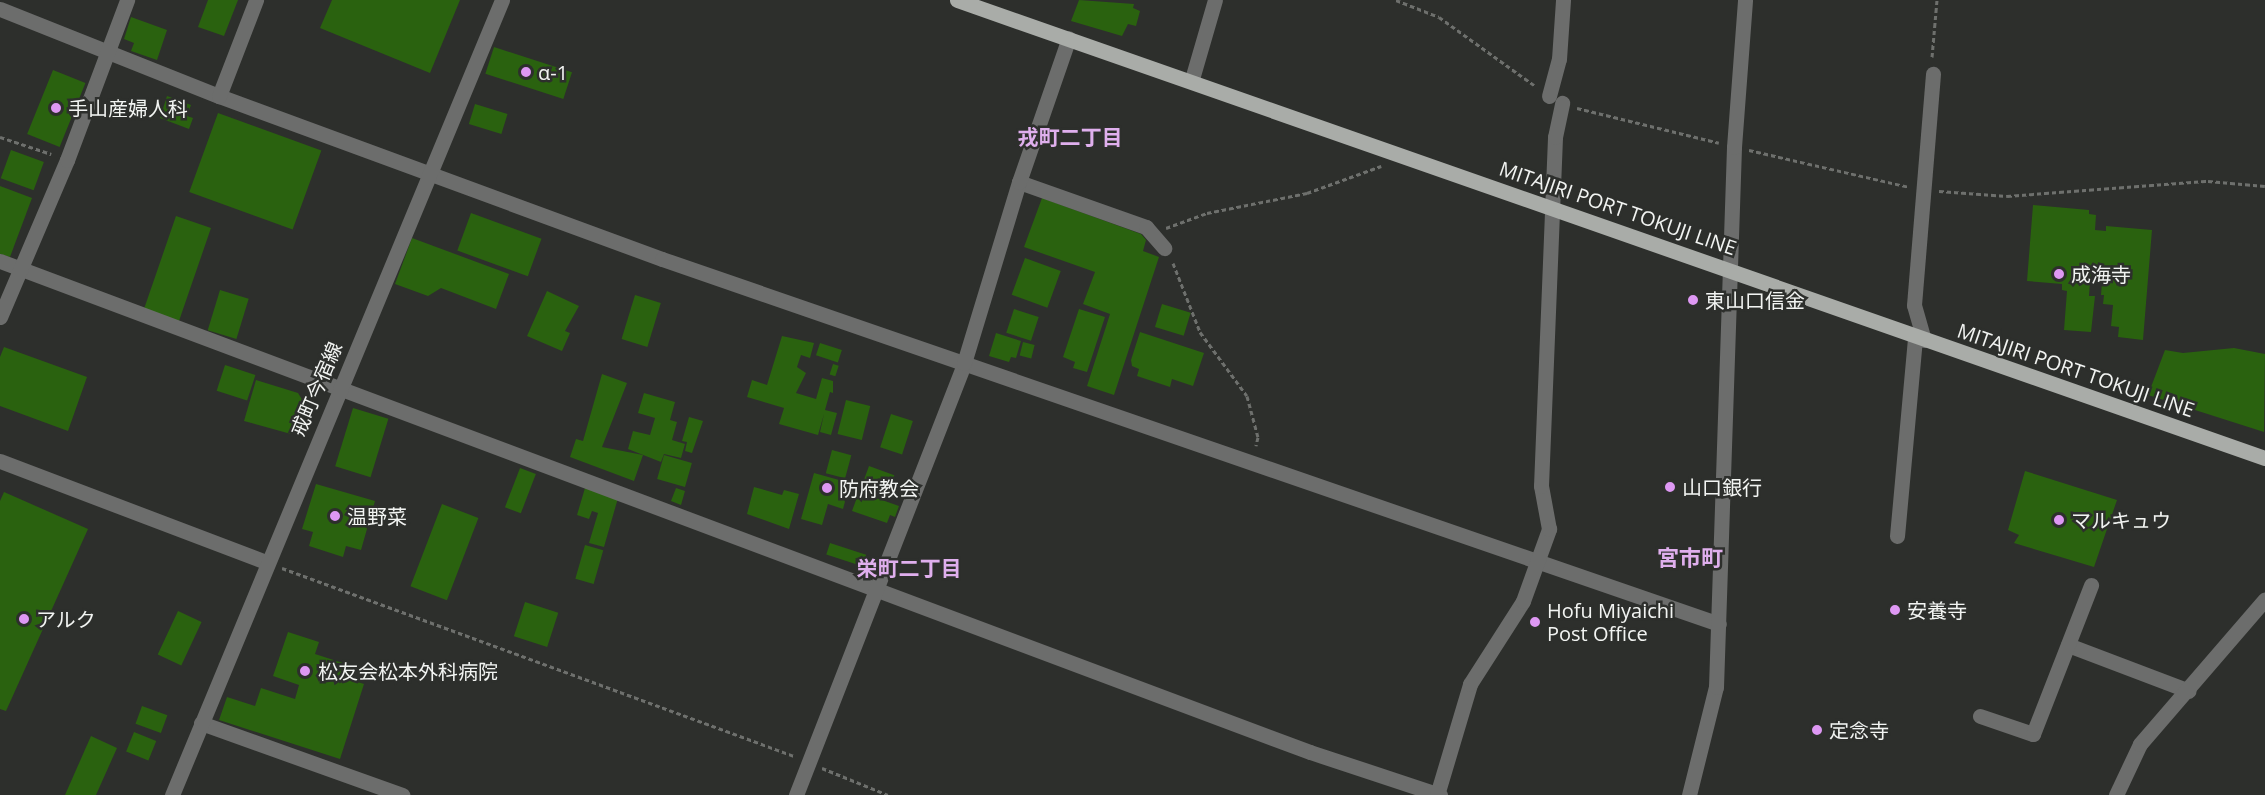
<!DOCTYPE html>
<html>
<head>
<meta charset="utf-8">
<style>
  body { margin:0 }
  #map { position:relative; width:2265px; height:795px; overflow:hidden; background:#2d2f2c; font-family:"Open Sans","Noto Sans JP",sans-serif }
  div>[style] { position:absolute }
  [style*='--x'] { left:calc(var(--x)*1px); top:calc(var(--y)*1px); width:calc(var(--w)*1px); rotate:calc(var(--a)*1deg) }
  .building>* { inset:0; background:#2a620f; transform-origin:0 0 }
  .path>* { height:3px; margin-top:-1.5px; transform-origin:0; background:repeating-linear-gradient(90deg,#6e706d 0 4.5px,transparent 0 7.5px) }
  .minor>* { height:15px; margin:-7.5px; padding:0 7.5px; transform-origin:7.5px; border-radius:7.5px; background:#6c6d6c }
  .major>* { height:15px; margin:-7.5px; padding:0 7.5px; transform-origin:7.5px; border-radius:7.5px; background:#a9aca8 }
  .dots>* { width:16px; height:16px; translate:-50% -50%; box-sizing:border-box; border:3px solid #2d2f2c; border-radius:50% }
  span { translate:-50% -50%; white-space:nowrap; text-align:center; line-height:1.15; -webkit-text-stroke:5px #2d2f2c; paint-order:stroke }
  .poi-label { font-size:20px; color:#f2f4f2 }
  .left { translate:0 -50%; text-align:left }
  .street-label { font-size:20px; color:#f2f4f2 }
  .neighbourhood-label { font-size:21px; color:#dfafed; font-weight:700 }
  .quarter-label { font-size:22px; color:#dfafed; font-weight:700 }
</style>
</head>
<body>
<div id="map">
  <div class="building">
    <div style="clip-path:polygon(208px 0,238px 0,224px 36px,198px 27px)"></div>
    <div style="clip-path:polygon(332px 0,460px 0,430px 73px,320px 28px)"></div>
    <div style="clip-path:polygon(1079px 0,1134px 4px,1133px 8px,1140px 11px,1136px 26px,1128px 24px,1122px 36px,1071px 21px)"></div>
    <div style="clip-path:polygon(131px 17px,167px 30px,157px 60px,131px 51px,134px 43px,124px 39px)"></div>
    <div style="left:494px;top:47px;width:82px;height:28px;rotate:18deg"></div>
    <div style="left:53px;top:70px;width:35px;height:69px;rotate:22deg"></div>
    <div style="clip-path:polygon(167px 96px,191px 105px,187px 116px,193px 118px,189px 129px,160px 118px)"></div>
    <div style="left:475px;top:104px;width:34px;height:21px;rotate:17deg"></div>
    <div style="left:218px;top:113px;width:110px;height:84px;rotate:20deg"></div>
    <div style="left:11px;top:150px;width:35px;height:30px;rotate:20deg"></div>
    <div style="clip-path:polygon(0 186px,32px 198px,10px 257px,0 254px)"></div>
    <div style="clip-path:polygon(1042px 198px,1141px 234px,1146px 240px,1143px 251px,1159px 257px,1114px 395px,1087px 386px,1110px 314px,1083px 304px,1095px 272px,1024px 247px)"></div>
    <div style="clip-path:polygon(2033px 205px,2089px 210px,2089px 214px,2096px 215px,2095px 230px,2106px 231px,2106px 226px,2152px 230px,2143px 340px,2118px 337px,2119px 327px,2111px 326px,2113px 305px,2103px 304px,2104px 295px,2101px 295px,2103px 268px,2091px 267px,2089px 296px,2095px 296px,2091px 332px,2064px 330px,2067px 291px,2062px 290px,2062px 284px,2027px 281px)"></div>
    <div style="left:471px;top:213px;width:75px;height:40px;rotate:20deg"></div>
    <div style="left:176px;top:216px;width:37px;height:102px;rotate:19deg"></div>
    <div style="clip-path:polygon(412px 238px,509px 274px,496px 309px,441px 288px,428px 296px,395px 284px)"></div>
    <div style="left:1025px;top:258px;width:38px;height:39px;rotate:20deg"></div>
    <div style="left:220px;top:290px;width:30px;height:42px;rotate:17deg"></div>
    <div style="clip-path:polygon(547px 291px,579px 306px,565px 331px,570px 333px,562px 351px,527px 336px)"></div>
    <div style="left:635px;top:295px;width:27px;height:46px;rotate:17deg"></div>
    <div style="left:1162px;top:304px;width:30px;height:24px;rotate:17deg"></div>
    <div style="left:1014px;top:309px;width:26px;height:25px;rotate:18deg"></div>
    <div style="clip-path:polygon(1079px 309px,1105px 317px,1087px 372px,1073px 368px,1075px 362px,1063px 357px)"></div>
    <div style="clip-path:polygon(1140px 332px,1204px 353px,1193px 386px,1172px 379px,1170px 387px,1137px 376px,1139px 369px,1132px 366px,1131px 360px)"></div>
    <div style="clip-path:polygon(996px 333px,1021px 341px,1016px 358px,1011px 357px,1009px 362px,989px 356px)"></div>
    <div style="clip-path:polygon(782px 336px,814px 343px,810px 358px,801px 355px,797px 367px,806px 373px,796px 393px,816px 399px,822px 378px,833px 381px,833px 393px,830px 392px,825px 410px,837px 413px,831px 435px,820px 432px,824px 414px,818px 435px,779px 424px,784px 408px,747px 397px,752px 380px,767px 385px)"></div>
    <div style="left:1023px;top:342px;width:12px;height:14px;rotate:14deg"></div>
    <div style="left:820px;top:343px;width:23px;height:13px;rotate:18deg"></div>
    <div style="clip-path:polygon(4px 347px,87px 377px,68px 431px,0 406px,0 357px)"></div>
    <div style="clip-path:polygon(2234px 348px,2265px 354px,2264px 432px,2148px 395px,2165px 350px,2183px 353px)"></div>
    <div style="left:833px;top:364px;width:6px;height:11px;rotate:18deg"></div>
    <div style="left:225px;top:365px;width:32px;height:27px;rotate:18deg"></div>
    <div style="clip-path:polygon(602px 374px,627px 383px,602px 447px,643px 455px,634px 481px,570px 457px,576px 439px,583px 441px)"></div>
    <div style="clip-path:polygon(256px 380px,298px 393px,303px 401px,291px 434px,244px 421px)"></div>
    <div style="clip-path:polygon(644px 393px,675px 402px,670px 420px,677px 422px,672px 440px,685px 444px,681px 458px,664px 454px,661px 462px,628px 449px,633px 431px,650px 435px,655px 418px,638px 413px)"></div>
    <div style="left:846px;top:400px;width:25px;height:35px;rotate:14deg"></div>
    <div style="left:353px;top:408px;width:37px;height:61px;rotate:17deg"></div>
    <div style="left:891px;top:414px;width:23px;height:35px;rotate:18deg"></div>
    <div style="clip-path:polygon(689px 417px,703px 421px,692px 453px,685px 451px,687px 442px,682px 441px)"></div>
    <div style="left:832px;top:450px;width:20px;height:24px;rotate:15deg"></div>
    <div style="left:664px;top:455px;width:29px;height:25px;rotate:16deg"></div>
    <div style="left:869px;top:466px;width:27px;height:24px;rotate:20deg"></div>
    <div style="left:520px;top:468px;width:17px;height:42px;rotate:21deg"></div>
    <div style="clip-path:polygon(2025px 471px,2117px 500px,2094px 567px,2014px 543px,2019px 535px,2008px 530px)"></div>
    <div style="clip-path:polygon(814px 473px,850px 483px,843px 509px,828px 504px,822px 525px,801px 519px)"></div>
    <div style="clip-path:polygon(316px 484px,375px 501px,361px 550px,346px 546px,343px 557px,309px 546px,313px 532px,302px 529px)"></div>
    <div style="clip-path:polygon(754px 487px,782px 495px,784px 490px,799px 494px,789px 529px,747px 514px)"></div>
    <div style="clip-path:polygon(585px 488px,618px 498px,604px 547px,589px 543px,598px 513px,592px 511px,589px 519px,577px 515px)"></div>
    <div style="clip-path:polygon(676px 488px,685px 491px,681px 505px,671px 501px)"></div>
    <div style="clip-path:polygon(4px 492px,88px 529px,6px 711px,0 709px,0 501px)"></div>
    <div style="clip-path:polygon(859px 492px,899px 506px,895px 517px,890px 515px,887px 523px,852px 511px)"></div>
    <div style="left:442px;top:504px;width:39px;height:88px;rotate:21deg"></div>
    <div style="left:830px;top:543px;width:38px;height:12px;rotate:18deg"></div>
    <div style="left:585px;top:545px;width:19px;height:35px;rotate:16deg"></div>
    <div style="left:525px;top:602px;width:35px;height:36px;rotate:18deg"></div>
    <div style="left:178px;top:611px;width:26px;height:48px;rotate:25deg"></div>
    <div style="clip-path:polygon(288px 632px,319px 642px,315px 654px,349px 665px,345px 678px,364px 684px,340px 759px,219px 720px,227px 697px,255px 706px,261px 688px,295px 699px,299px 685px,273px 676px)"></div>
    <div style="left:142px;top:706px;width:27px;height:19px;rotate:20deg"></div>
    <div style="left:134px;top:732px;width:24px;height:21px;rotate:22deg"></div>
    <div style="clip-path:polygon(91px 736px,117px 748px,96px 795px,65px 795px)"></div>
  </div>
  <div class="path">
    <div style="--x:1396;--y:0;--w:46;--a:21.6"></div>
    <div style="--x:1439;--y:17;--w:117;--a:35.6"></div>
    <div style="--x:1932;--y:57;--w:57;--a:-85"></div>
    <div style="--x:1577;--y:108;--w:146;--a:13.8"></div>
    <div style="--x:0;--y:137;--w:54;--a:18.4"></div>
    <div style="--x:1749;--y:150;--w:164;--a:13"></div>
    <div style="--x:1939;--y:191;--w:68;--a:4.2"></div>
    <div style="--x:2007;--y:196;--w:202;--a:-4.3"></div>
    <div style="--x:2208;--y:181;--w:57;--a:5"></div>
    <div style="--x:1166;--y:228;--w:44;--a:-20.1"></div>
    <div style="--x:1207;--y:213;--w:102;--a:-11.3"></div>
    <div style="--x:1307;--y:193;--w:79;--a:-20"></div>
    <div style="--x:1173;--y:263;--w:74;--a:68.6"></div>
    <div style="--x:1200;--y:332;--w:79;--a:53.7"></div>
    <div style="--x:1247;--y:396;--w:42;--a:75"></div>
    <div style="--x:1258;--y:437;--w:9;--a:103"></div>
    <div style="--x:282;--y:568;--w:545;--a:20.16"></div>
    <div style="--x:822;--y:768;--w:71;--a:22.2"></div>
  </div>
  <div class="minor">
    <div style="--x:0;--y:9;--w:236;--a:21.7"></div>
    <div style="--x:219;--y:96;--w:472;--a:20.2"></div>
    <div style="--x:662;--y:259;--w:1118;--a:19.05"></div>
    <div style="--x:1192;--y:79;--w:82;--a:-73.8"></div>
    <div style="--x:219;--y:96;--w:103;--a:-68.9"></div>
    <div style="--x:1549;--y:96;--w:38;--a:-75"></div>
    <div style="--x:1559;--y:59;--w:59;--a:-86.1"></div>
    <div style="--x:1019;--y:182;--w:135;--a:19.5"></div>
    <div style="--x:1146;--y:227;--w:28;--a:49"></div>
    <div style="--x:0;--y:261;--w:1399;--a:20.55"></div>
    <div style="--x:1310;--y:752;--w:137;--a:18.3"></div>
    <div style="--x:0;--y:317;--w:171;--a:-66.9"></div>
    <div style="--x:67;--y:160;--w:171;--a:-69.4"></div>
    <div style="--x:1924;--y:340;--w:36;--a:-106"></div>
    <div style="--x:1914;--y:305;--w:232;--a:-85.3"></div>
    <div style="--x:0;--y:461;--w:285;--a:20.8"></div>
    <div style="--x:1897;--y:536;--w:200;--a:-84.8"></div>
    <div style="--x:2068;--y:645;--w:129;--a:20.8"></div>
    <div style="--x:1980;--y:716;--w:56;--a:18.8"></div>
    <div style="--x:2033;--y:734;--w:160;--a:-68.7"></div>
    <div style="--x:201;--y:723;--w:214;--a:19.7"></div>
    <div style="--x:172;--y:795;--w:861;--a:-67.46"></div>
    <div style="--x:796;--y:795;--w:464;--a:-68.7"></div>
    <div style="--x:964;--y:363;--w:189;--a:-73.1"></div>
    <div style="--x:1019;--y:182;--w:152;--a:-70.9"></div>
    <div style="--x:1437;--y:795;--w:116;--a:-73.4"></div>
    <div style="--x:1470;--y:684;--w:98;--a:-57.4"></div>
    <div style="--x:1523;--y:601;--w:77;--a:-70.1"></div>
    <div style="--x:1549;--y:529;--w:44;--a:-100.5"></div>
    <div style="--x:1541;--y:486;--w:349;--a:-87.7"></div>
    <div style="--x:1555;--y:137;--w:35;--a:-78"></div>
    <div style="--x:1689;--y:795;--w:111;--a:-76"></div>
    <div style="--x:1716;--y:687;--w:540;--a:-88.09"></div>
    <div style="--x:1734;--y:147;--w:147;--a:-85.7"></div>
    <div style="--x:2116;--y:795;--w:56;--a:-64.8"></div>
    <div style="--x:2140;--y:744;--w:191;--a:-49.2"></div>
  </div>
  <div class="major">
    <div style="--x:957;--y:0;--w:1386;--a:19.3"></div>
  </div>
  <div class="dots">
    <div style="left:526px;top:72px;background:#de98f3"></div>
    <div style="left:56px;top:108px;background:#de98f3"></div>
    <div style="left:2059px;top:274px;background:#de98f3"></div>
    <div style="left:1693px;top:300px;background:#de98f3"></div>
    <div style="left:1670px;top:487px;background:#de98f3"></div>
    <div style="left:827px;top:488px;background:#de98f3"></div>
    <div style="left:335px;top:516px;background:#de98f3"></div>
    <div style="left:2059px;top:520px;background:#de98f3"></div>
    <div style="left:1895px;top:610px;background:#de98f3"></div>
    <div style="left:24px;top:619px;background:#de98f3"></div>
    <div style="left:1535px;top:622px;background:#de98f3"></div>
    <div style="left:305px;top:671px;background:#de98f3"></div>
    <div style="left:1817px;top:730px;background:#de98f3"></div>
  </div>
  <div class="poi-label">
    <span class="left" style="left:538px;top:72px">α-1</span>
    <span class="left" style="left:68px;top:108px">手山産婦人科</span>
    <span class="left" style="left:2071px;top:274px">成海寺</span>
    <span class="left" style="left:1705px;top:300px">東山口信金</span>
    <span class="left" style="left:1682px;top:487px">山口銀行</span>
    <span class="left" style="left:839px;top:488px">防府教会</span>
    <span class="left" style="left:347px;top:516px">温野菜</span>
    <span class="left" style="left:2071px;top:520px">マルキュウ</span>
    <span class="left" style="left:1547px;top:622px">Hofu Miyaichi<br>Post Office</span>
    <span class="left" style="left:1907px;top:610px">安養寺</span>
    <span class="left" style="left:36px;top:619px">アルク</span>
    <span class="left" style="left:318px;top:671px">松友会松本外科病院</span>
    <span class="left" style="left:1829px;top:730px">定念寺</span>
  </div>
  <div class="street-label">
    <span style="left:1618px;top:208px;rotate:19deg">MITAJIRI PORT TOKUJI LINE</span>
    <span style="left:2076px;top:370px;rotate:19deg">MITAJIRI PORT TOKUJI LINE</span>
    <span style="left:316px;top:389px;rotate:-67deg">戒町今宿線</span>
  </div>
  <div class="neighbourhood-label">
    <span style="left:1070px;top:137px">戎町二丁目</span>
    <span style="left:909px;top:568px">栄町二丁目</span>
  </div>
  <div class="quarter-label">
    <span style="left:1690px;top:558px">宮市町</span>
  </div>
</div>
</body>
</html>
